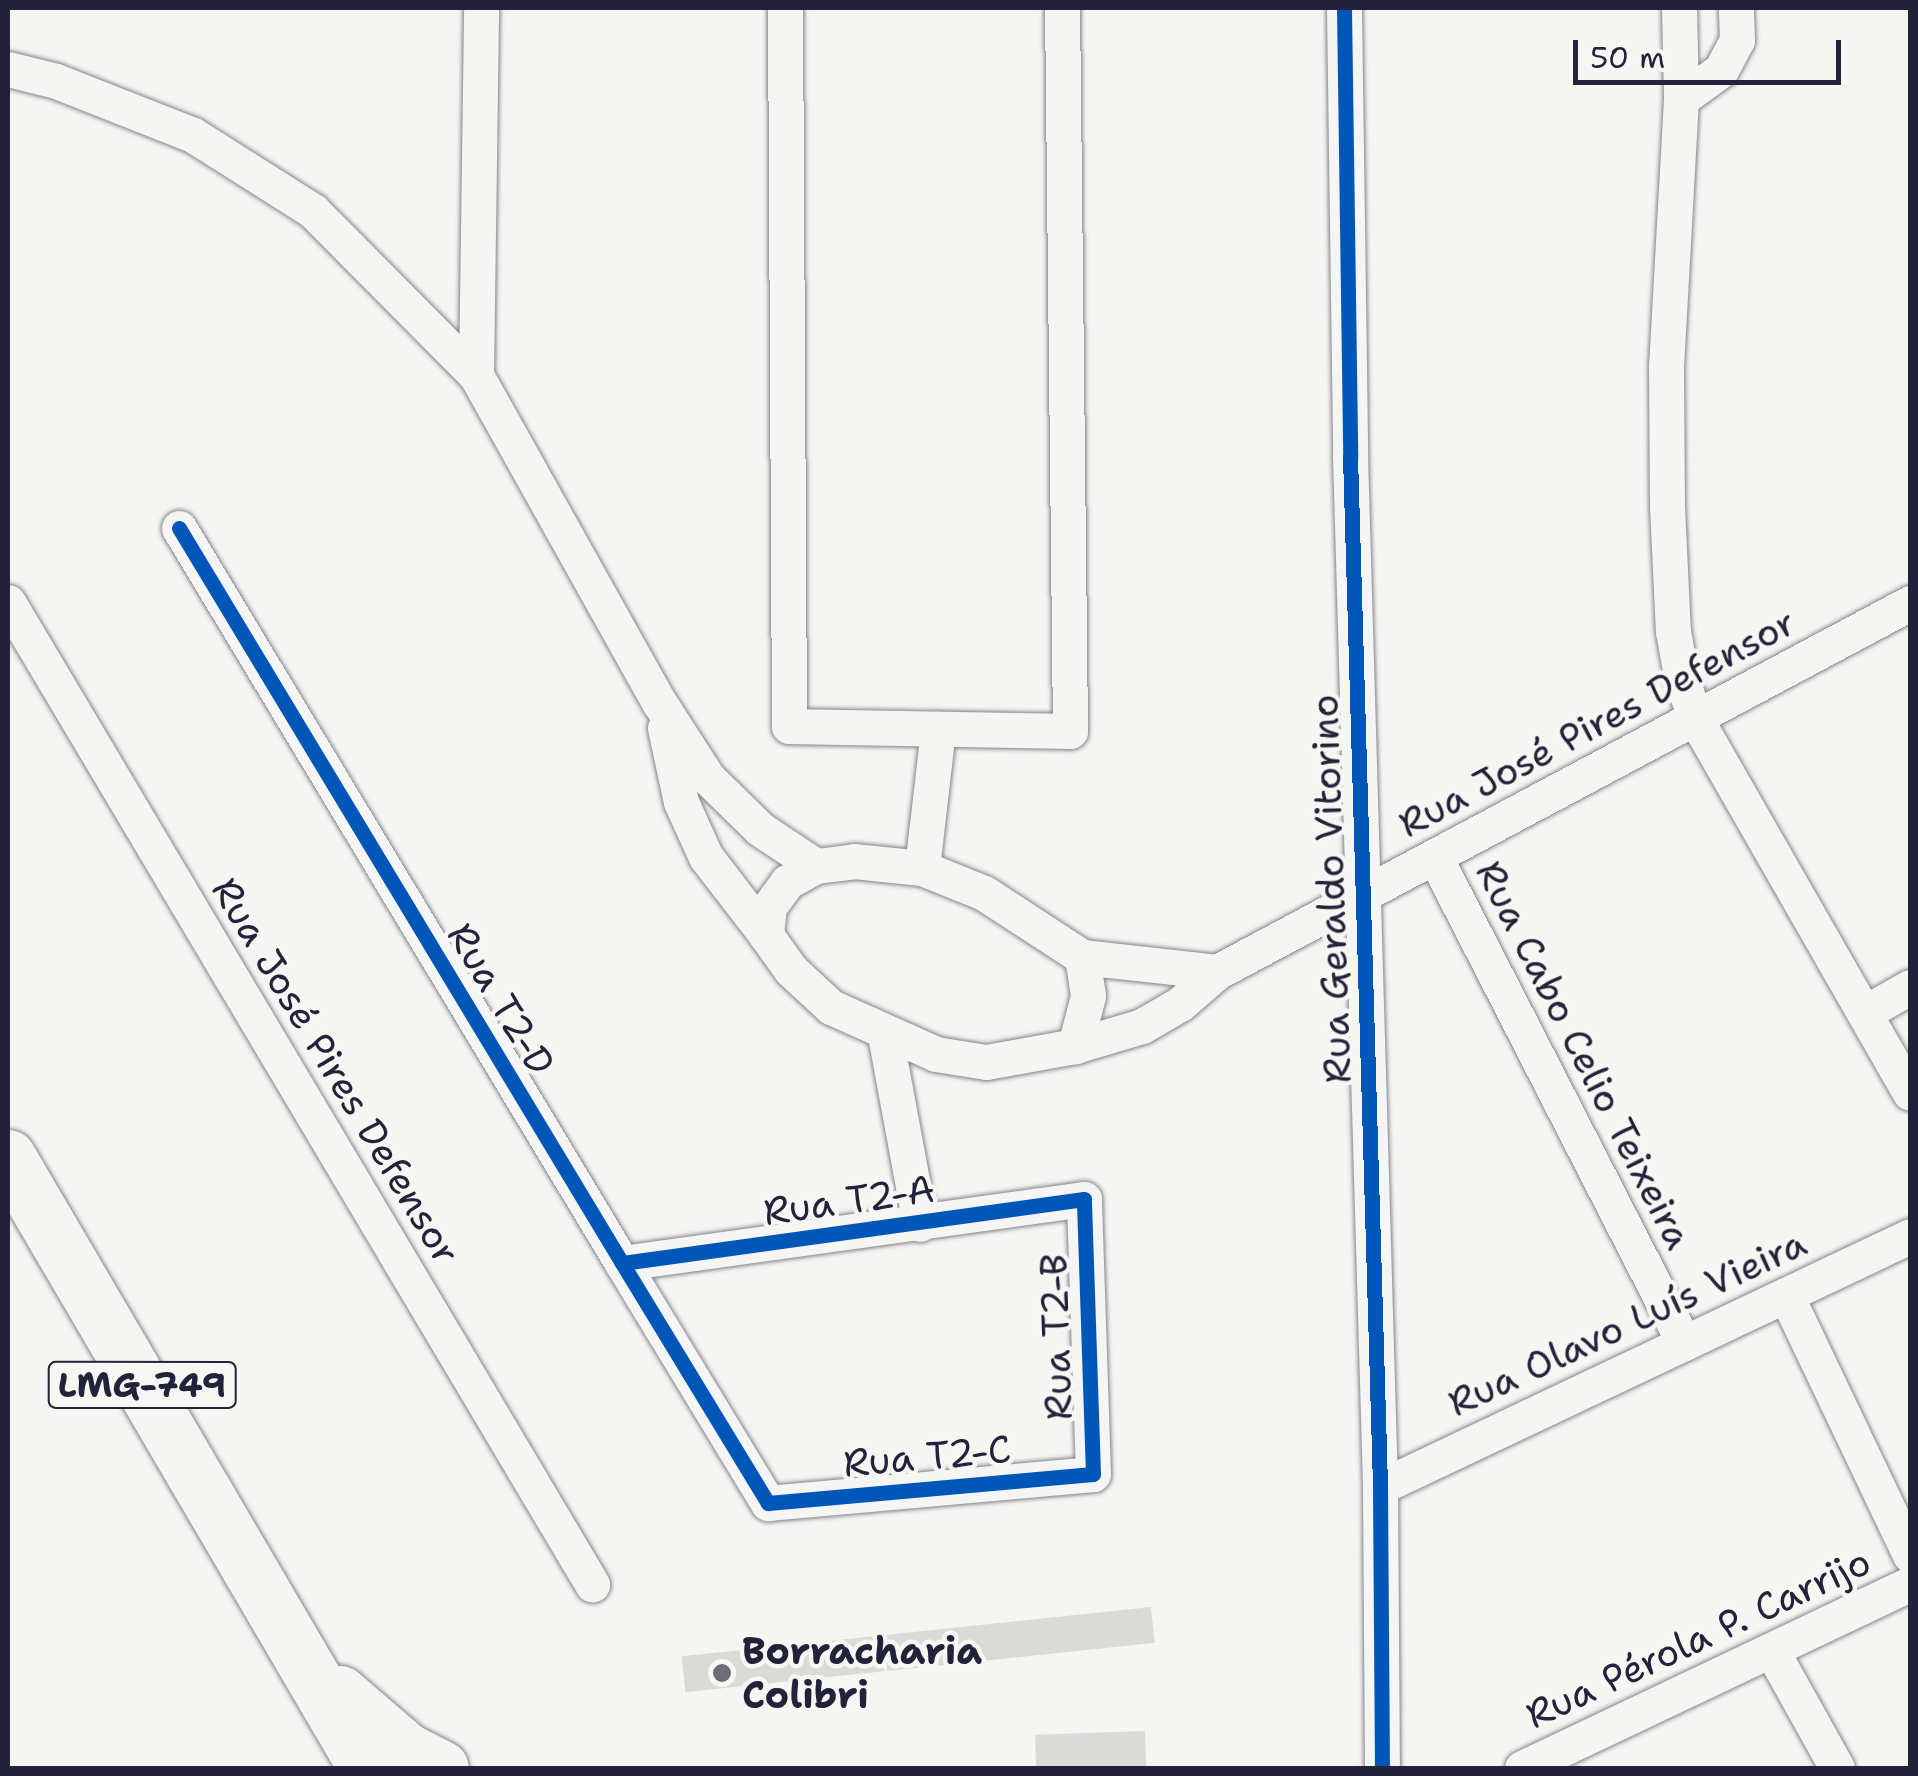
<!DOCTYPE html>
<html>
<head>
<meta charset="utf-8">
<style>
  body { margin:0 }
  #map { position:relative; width:1918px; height:1776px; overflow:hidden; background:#f5f5f3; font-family:"Shantell Sans",sans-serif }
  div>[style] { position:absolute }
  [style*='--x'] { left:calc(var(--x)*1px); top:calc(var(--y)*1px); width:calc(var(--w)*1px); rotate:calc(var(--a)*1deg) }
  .building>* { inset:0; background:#dadad9; transform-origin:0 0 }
  .roads { filter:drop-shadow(0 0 2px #858589) drop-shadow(0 0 2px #858589) }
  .street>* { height:35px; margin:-17.5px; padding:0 17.5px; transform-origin:17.5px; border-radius:17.5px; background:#f5f5f3 }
  .primary>* { height:55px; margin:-27.5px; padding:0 27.5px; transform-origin:27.5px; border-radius:27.5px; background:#f5f5f3 }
  .cycleway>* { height:15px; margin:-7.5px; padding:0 7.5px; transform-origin:7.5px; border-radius:7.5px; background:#0057b8 }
  .dots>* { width:28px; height:28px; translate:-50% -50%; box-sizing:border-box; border:5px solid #f6f6f2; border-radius:50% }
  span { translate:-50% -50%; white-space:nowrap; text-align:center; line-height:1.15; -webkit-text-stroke:9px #f6f6f2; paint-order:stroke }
  .shield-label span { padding:2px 8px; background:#f6f6f2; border:2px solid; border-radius:8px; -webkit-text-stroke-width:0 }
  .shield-label { font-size:35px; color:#22223b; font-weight:700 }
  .street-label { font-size:38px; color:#22223b }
  .poi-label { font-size:38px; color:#22223b; font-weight:700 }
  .left { translate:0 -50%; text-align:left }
  .frame { position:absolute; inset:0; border:10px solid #22223b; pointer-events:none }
  .scale { position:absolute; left:1573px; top:40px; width:268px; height:45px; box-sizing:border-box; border:5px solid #22223b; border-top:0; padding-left:12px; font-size:30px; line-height:35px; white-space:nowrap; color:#22223b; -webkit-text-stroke:8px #f6f6f2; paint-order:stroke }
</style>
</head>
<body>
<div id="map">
  <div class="building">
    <div style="left:1151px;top:1607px;width:36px;height:472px;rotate:84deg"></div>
    <div style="left:1145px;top:1731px;width:37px;height:110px;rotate:88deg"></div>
  </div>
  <div class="roads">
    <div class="street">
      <div style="--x:785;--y:8;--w:718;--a:89.68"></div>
      <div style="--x:789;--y:726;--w:281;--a:1"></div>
      <div style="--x:1070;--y:731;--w:723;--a:-90.63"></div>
      <div style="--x:1344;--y:8;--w:448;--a:89.2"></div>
      <div style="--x:1350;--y:456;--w:1031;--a:88.33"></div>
      <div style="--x:1380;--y:1487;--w:281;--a:89.6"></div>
      <div style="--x:1679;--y:8;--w:91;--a:88.7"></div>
      <div style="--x:1681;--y:99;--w:266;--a:93.2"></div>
      <div style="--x:1666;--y:365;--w:141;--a:89.6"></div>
      <div style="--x:1667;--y:506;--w:125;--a:87.3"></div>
      <div style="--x:1673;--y:631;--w:46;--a:79.9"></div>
      <div style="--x:1681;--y:676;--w:42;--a:72"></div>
      <div style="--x:1694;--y:716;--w:434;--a:60.2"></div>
      <div style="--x:8;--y:69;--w:49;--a:14"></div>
      <div style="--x:56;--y:81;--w:147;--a:21.5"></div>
      <div style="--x:193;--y:135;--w:142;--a:32.3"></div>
      <div style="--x:313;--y:211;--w:231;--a:45.2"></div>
      <div style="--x:476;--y:375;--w:375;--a:60.8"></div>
      <div style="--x:659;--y:702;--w:90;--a:57.2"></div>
      <div style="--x:708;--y:778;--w:73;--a:44.4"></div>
      <div style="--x:760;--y:829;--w:67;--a:33.5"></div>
      <div style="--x:1681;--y:99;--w:49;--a:-35.9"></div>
      <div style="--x:1721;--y:70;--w:34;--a:-62"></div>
      <div style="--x:1737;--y:40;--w:32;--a:-92"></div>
      <div style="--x:476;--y:375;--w:367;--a:-89.2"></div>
      <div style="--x:179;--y:528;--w:858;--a:58.92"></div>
      <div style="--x:622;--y:1263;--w:281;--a:58.7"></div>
      <div style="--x:768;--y:1503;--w:326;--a:-5.1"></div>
      <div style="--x:1093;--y:1474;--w:275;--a:-91.9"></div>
      <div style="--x:1084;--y:1199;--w:466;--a:172.1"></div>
      <div style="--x:8;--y:602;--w:1143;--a:59.26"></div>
      <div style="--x:665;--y:728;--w:76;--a:77.8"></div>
      <div style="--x:681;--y:802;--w:60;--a:65.6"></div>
      <div style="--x:706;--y:857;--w:98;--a:52.4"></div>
      <div style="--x:1436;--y:859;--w:544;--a:62.87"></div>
      <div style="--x:854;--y:861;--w:68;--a:5.9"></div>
      <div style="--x:922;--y:868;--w:67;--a:22"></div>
      <div style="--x:984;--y:893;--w:117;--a:33.1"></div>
      <div style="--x:1082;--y:957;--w:39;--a:81"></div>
      <div style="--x:1088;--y:996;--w:52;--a:104.6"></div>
      <div style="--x:1075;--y:1046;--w:90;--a:169.8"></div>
      <div style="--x:986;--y:1062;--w:51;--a:-170.9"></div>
      <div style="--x:936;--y:1054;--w:115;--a:-155.9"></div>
      <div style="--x:831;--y:1007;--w:54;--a:-137.2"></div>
      <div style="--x:791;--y:970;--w:43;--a:-125.5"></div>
      <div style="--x:766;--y:935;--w:28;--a:-84"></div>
      <div style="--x:769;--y:907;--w:31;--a:-54"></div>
      <div style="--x:787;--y:882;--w:33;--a:-29"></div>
      <div style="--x:816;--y:866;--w:38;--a:-7"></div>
      <div style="--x:922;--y:868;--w:140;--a:-83.4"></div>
      <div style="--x:1082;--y:957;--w:136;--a:6.3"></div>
      <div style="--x:1866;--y:1012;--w:51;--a:-29.6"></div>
      <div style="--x:885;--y:1035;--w:192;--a:79.5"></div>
      <div style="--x:1075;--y:1046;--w:70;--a:-16.6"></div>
      <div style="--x:1142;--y:1026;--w:44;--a:-30.1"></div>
      <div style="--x:1180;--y:1004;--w:49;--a:-40.9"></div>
      <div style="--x:1217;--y:972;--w:785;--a:-28.03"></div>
      <div style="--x:1786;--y:1295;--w:288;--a:64.5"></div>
      <div style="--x:1380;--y:1487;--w:586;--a:-25.34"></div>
      <div style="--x:1773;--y:1653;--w:132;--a:60.9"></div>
      <div style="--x:1522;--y:1768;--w:429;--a:-25.4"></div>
    </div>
    <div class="primary">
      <div style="--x:8;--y:1157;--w:708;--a:59.63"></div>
      <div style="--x:340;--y:1693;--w:87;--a:40.8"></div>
      <div style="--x:406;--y:1750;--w:39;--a:27"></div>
    </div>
  </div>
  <div class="cycleway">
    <div style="--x:1344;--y:8;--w:448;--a:89.2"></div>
    <div style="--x:1350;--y:456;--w:1031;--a:88.33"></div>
    <div style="--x:1380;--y:1487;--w:281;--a:89.6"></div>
    <div style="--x:179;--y:528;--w:858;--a:58.92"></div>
    <div style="--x:622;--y:1263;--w:281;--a:58.7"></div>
    <div style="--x:768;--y:1503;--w:326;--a:-5.1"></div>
    <div style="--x:1093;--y:1474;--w:275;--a:-91.9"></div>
    <div style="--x:1084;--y:1199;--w:466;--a:172.1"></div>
  </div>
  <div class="dots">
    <div style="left:722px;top:1673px;background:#6c6c7b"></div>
  </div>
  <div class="shield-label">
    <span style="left:142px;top:1385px">LMG-749</span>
  </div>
  <div class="street-label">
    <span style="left:1597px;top:723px;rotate:-28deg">Rua José Pires Defensor</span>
    <span style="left:1331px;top:889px;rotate:-92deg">Rua Geraldo Vitorino</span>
    <span style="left:501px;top:999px;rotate:59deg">Rua T2-D</span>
    <span style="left:1584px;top:1055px;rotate:63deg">Rua Cabo Celio Teixeira</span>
    <span style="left:336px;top:1071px;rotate:59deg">Rua José Pires Defensor</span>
    <span style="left:849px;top:1200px;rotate:-8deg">Rua T2-A</span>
    <span style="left:1627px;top:1323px;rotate:-25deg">Rua Olavo Luís Vieira</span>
    <span style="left:1056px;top:1337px;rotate:-92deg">Rua T2-B</span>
    <span style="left:927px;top:1456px;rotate:-5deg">Rua T2-C</span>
    <span style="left:1698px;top:1638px;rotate:-25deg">Rua Pérola P. Carrijo</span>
  </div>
  <div class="poi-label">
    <span class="left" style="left:742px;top:1673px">Borracharia<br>Colibri</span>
  </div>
  <div class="frame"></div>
  <div class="scale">50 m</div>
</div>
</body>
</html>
